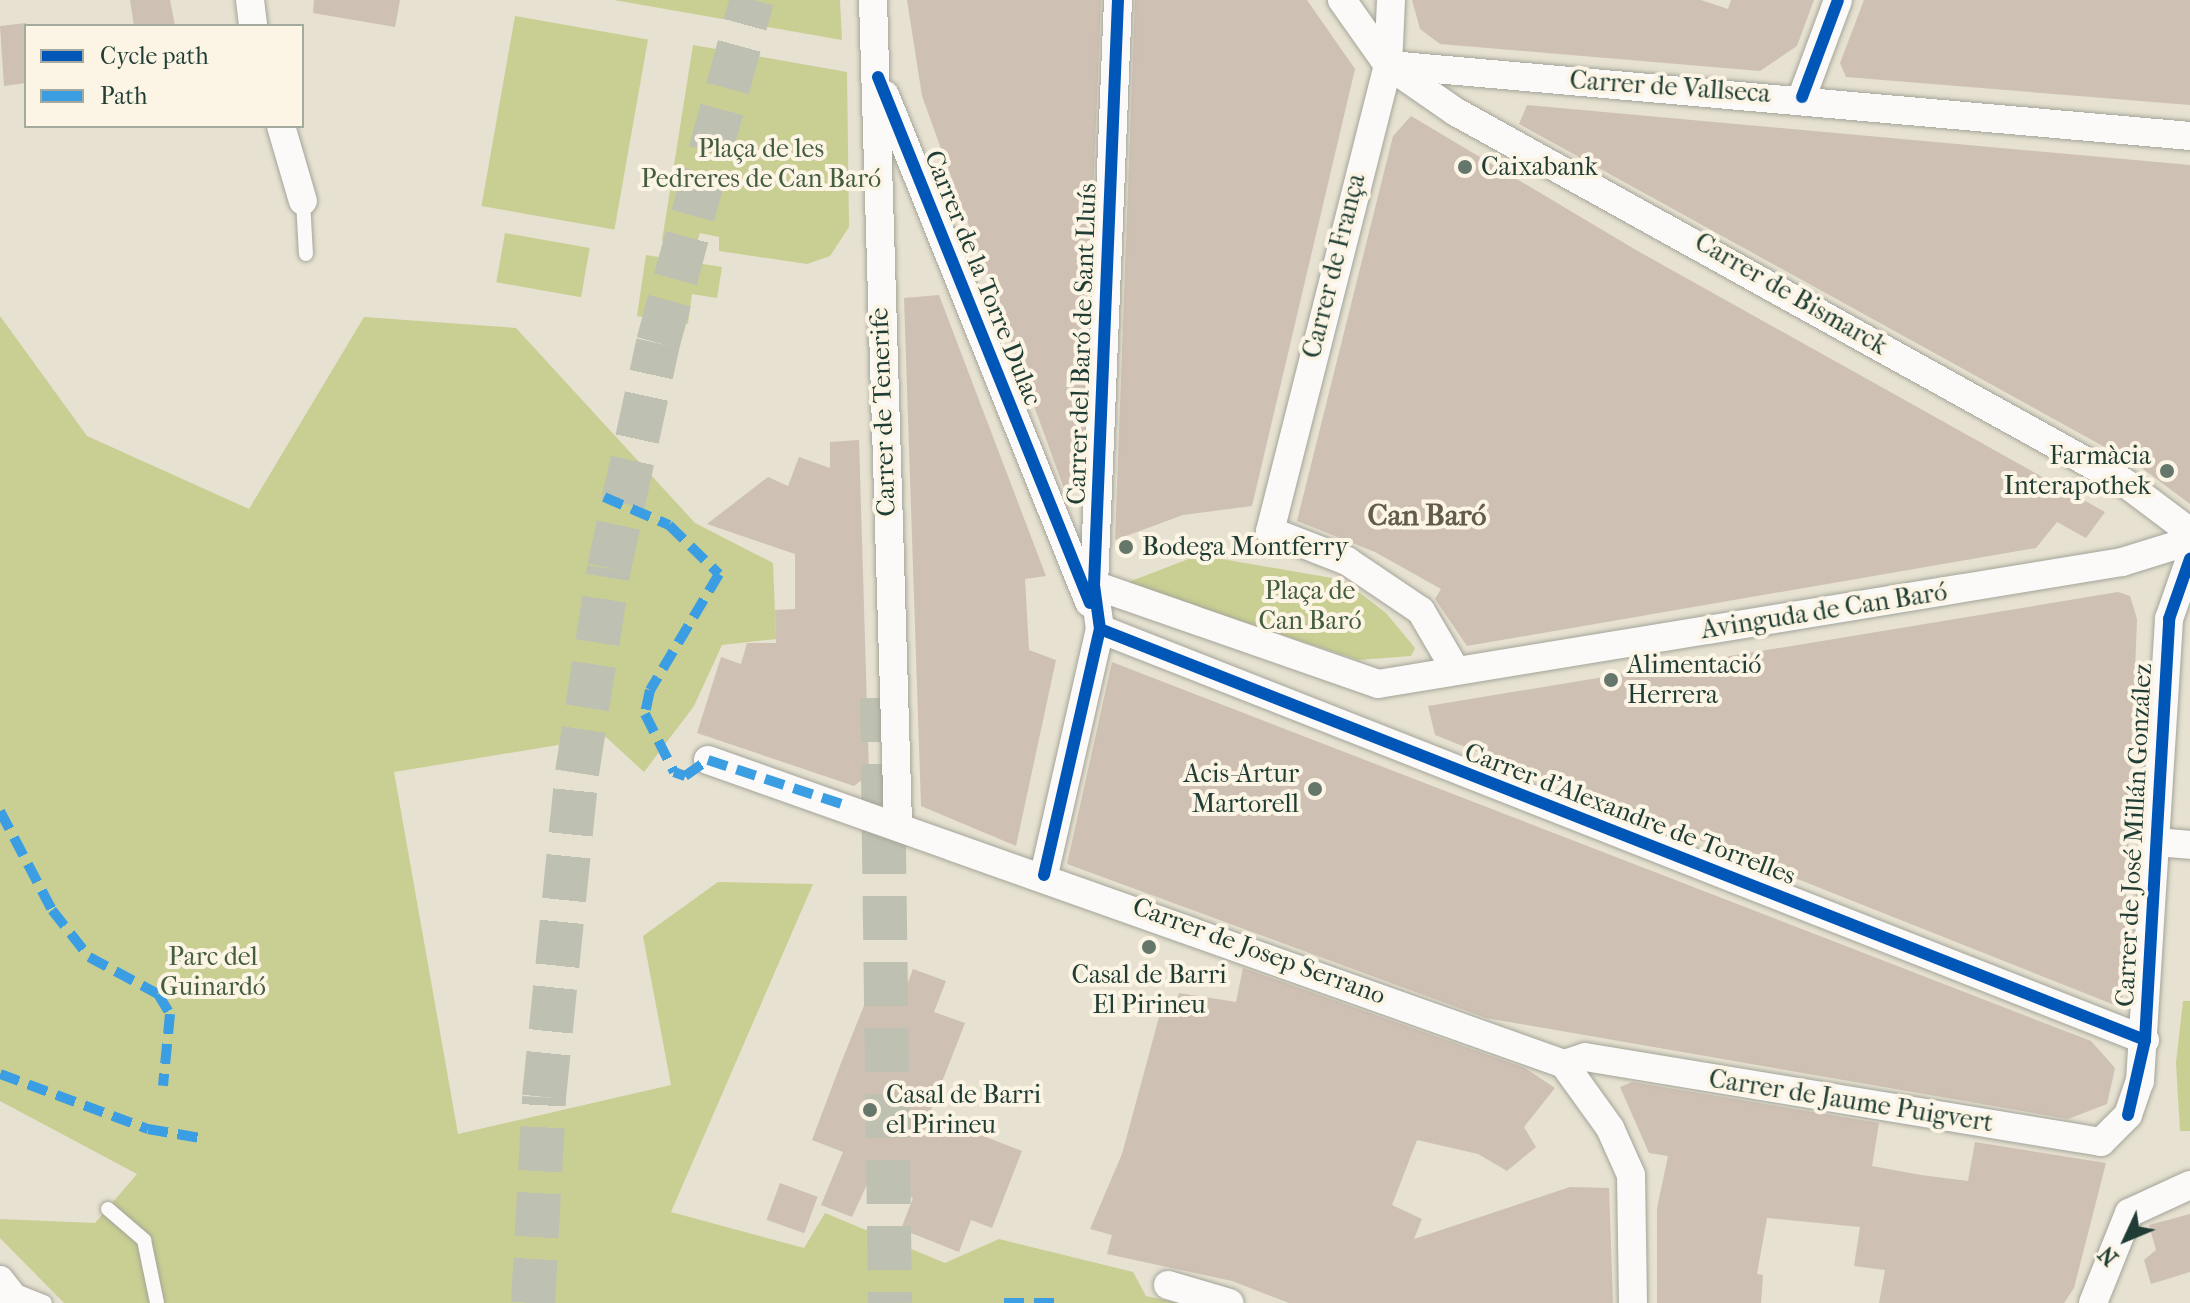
<!DOCTYPE html>
<html>
<head>
<meta charset="utf-8">
<style>
  body { margin:0 }
  #map { position:relative; width:2190px; height:1303px; overflow:hidden; background:#e6e1d0; font-family:"IM FELL French Canon",serif }
  div>[style] { position:absolute }
  [style*='--x'] { left:calc(var(--x)*1px); top:calc(var(--y)*1px); width:calc(var(--w)*1px); rotate:calc(var(--a)*1deg) }
  .green>* { inset:0; background:#c9ce92; transform-origin:0 0 }
  .building>* { inset:0; background:#cfc0b4; transform-origin:0 0 }
  .primary-tunnel>* { height:44px; margin-top:-22px; transform-origin:0; background:repeating-linear-gradient(90deg,#bec0b1 0 44px,transparent 0 66px) }
  .roads { filter:drop-shadow(0 0 2px #a3a49a) drop-shadow(0 0 2px #a3a49a) }
  .service>* { height:14px; margin:-7px; padding:0 7px; transform-origin:7px; border-radius:7px; background:#fbfaf8 }
  .minor>* { height:28px; margin:-14px; padding:0 14px; transform-origin:14px; border-radius:14px; background:#fbfaf8 }
  .quiet>* { height:10px; margin-top:-5px; transform-origin:0; background:repeating-linear-gradient(90deg,#3c9ee2 0 20px,transparent 0 30px) }
  .cycleway>* { height:12px; margin:-6px; padding:0 6px; transform-origin:6px; border-radius:6px; background:#0057b8 }
  .dots>* { width:22px; height:22px; translate:-50% -50%; box-sizing:border-box; border:4px solid #fcf5e5; border-radius:50% }
  span { translate:-50% -50%; white-space:nowrap; text-align:center; line-height:1.15; -webkit-text-stroke:8px #fcf5e5; paint-order:stroke }
  .street-label { font-size:26px; color:#1f3d34 }
  .park-label { font-size:26px; color:#445d3f }
  .poi-label { font-size:26px; color:#1f3d34 }
  .left { translate:0 -50%; text-align:left }
  .right { translate:-100% -50%; text-align:right }
  .quarter-label { font-size:30px; color:#615c4e; font-weight:700 }
  .legend { position:absolute; left:24px; top:24px; width:280px; height:104px; box-sizing:border-box; background:#fcf5e5; border:2px solid #a4ab9e; margin:0; padding:10px 14px; list-style:none; font-size:24px; color:#1f3d34 }
  .legend li { display:flex; align-items:center; gap:16px; height:40px }
  .legend b { width:40px; border:2px solid #a4ab9e }
  .north { position:absolute; left:2086px; top:1199px; width:80px; height:80px; -webkit-text-stroke:6px #fcf5e5; paint-order:stroke; rotate:226deg; font-size:22px; font-weight:700; line-height:32px; text-align:center; color:#1f3d34 }
  .north::after { content:''; display:block; margin:auto; width:28px; height:36px; background:#1f3d34; clip-path:polygon(50% 0,100% 100%,50% 72%,0 100%) }
</style>
</head>
<body>
<div id="map">
  <div class="green">
    <div style="clip-path:polygon(614px 0,840px 0,842px 40px)"></div>
    <div style="left:515px;top:16px;width:135px;height:193px;rotate:10deg"></div>
    <div style="clip-path:polygon(693px 45px,847px 72px,849px 227px,830px 256px,807px 264px,719px 251px,719px 237px,700px 233px,696px 245px,662px 241px)"></div>
    <div style="left:505px;top:233px;width:86px;height:50px;rotate:10deg"></div>
    <div style="clip-path:polygon(646px 255px,722px 267px,717px 298px,692px 294px,688px 324px,637px 316px)"></div>
    <div style="clip-path:polygon(0 316px,87px 436px,249px 509px,364px 317px,516px 328px,695px 523px,773px 563px,776px 639px,722px 645px,694px 706px,644px 772px,606px 737px,394px 772px,458px 1134px,671px 1085px,643px 936px,718px 882px,813px 884px,671px 1212px,804px 1248px,825px 1213px,945px 1263px,999px 1239px,1133px 1272px,1146px 1296px,1178px 1303px,64px 1303px,0 1238px,0 1219px,95px 1223px,137px 1174px,0 1101px)"></div>
    <div style="clip-path:polygon(1199px 555px,1343px 580px,1386px 613px,1415px 648px,1411px 656px,1358px 660px,1126px 583px)"></div>
    <div style="clip-path:polygon(2183px 1001px,2190px 1001px,2190px 1131px,2180px 1131px,2176px 1063px)"></div>
  </div>
  <div class="building">
    <div style="clip-path:polygon(130px 0,170px 0,175px 26px,134px 26px)"></div>
    <div style="clip-path:polygon(314px 0,400px 0,395px 27px,313px 13px)"></div>
    <div style="clip-path:polygon(907px 0,1101px 0,1081px 484px,1067px 497px,922px 96px)"></div>
    <div style="clip-path:polygon(1135px 0,1307px 0,1355px 69px,1252px 506px,1183px 515px,1115px 540px)"></div>
    <div style="clip-path:polygon(1412px 0,1701px 0,1728px 9px,1731px 0,1814px 0,1797px 46px,1760px 71px,1440px 44px,1420px 29px)"></div>
    <div style="clip-path:polygon(1864px 0,2190px 0,2190px 105px,1846px 77px,1840px 63px)"></div>
    <div style="clip-path:polygon(26px 23px,26px 83px,4px 86px,0 26px)"></div>
    <div style="clip-path:polygon(1527px 105px,2190px 165px,2190px 504px,2139px 466px,1519px 124px)"></div>
    <div style="clip-path:polygon(1411px 116px,1636px 250px,2105px 512px,2086px 538px,2057px 522px,2036px 548px,1467px 646px,1435px 599px,1441px 589px,1375px 552px,1297px 521px,1393px 136px)"></div>
    <div style="clip-path:polygon(939px 295px,1046px 576px,1025px 579px,1029px 650px,1056px 660px,1016px 846px,921px 806px,904px 298px)"></div>
    <div style="clip-path:polygon(859px 440px,869px 774px,854px 786px,697px 733px,721px 657px,741px 664px,747px 643px,776px 643px,775px 610px,795px 609px,795px 554px,707px 524px,768px 477px,788px 486px,799px 457px,830px 468px,830px 442px)"></div>
    <div style="clip-path:polygon(2118px 592px,2130px 596px,2137px 619px,2122px 1008px,1435px 735px,1428px 706px)"></div>
    <div style="clip-path:polygon(1112px 662px,2091px 1041px,2115px 1068px,2107px 1104px,2068px 1119px,1486px 1018px,1067px 864px)"></div>
    <div style="clip-path:polygon(1243px 968px,1525px 1068px,1555px 1088px,1524px 1127px,1536px 1147px,1507px 1171px,1478px 1154px,1417px 1140px,1392px 1205px,1422px 1219px,1414px 1239px,1570px 1187px,1609px 1188px,1613px 1303px,1289px 1303px,1232px 1281px,1107px 1254px,1112px 1235px,1090px 1229px,1122px 1154px,1162px 1006px,1176px 1008px,1179px 993px,1236px 1002px)"></div>
    <div style="clip-path:polygon(913px 969px,946px 981px,934px 1012px,965px 1023px,929px 1115px,1022px 1151px,992px 1228px,971px 1220px,959px 1252px,901px 1229px,913px 1198px,869px 1180px,852px 1217px,821px 1205px,843px 1152px,812px 1140px,841px 1063px,871px 988px,902px 998px)"></div>
    <div style="clip-path:polygon(1632px 1082px,1879px 1123px,1872px 1166px,1921px 1175px,1968px 1181px,1975px 1142px,2106px 1163px,2074px 1288px,2064px 1303px,1879px 1303px,1885px 1270px,1854px 1266px,1860px 1227px,1767px 1218px,1757px 1274px,1763px 1275px,1761px 1303px,1657px 1303px,1657px 1208px,1668px 1156px,1649px 1153px,1620px 1087px)"></div>
    <div style="left:780px;top:1183px;width:40px;height:39px;rotate:20deg"></div>
    <div style="clip-path:polygon(2190px 1214px,2190px 1272px,2151px 1284px,2144px 1260px,2156px 1250px,2149px 1225px)"></div>
  </div>
  <div class="primary-tunnel">
    <div style="--x:882;--y:698;--w:605;--a:89.24"></div>
    <div style="--x:533;--y:1303;--w:206;--a:-86.9"></div>
    <div style="--x:544;--y:1097;--w:326;--a:-84.2"></div>
    <div style="--x:577;--y:773;--w:207;--a:-81.1"></div>
    <div style="--x:609;--y:568;--w:230;--a:-77.7"></div>
    <div style="--x:658;--y:343;--w:356;--a:-74.7"></div>
  </div>
  <div class="roads">
    <div class="service">
      <div style="--x:303;--y:201;--w:53;--a:86.8"></div>
      <div style="--x:108;--y:1209;--w:48;--a:40.7"></div>
      <div style="--x:144;--y:1240;--w:64;--a:78.3"></div>
      <div style="--x:16;--y:1291;--w:31;--a:22"></div>
    </div>
    <div class="minor">
      <div style="--x:250;--y:0;--w:26;--a:83"></div>
      <div style="--x:873;--y:0;--w:823;--a:88.26"></div>
      <div style="--x:1342;--y:0;--w:80;--a:54.7"></div>
      <div style="--x:1388;--y:65;--w:83;--a:34.7"></div>
      <div style="--x:1456;--y:112;--w:765;--a:29.01"></div>
      <div style="--x:2125;--y:483;--w:81;--a:37"></div>
      <div style="--x:1391;--y:0;--w:65;--a:92.6"></div>
      <div style="--x:1388;--y:65;--w:481;--a:104.2"></div>
      <div style="--x:1270;--y:531;--w:83;--a:21.3"></div>
      <div style="--x:1347;--y:561;--w:89;--a:34"></div>
      <div style="--x:1421;--y:611;--w:69;--a:59.7"></div>
      <div style="--x:1390;--y:65;--w:803;--a:5.07"></div>
      <div style="--x:885;--y:95;--w:547;--a:68.08"></div>
      <div style="--x:1802;--y:97;--w:103;--a:-69.6"></div>
      <div style="--x:281;--y:126;--w:78;--a:73.7"></div>
      <div style="--x:1094;--y:585;--w:301;--a:19.2"></div>
      <div style="--x:1378;--y:684;--w:754;--a:-9.31"></div>
      <div style="--x:2122;--y:562;--w:71;--a:-17.2"></div>
      <div style="--x:1100;--y:629;--w:1123;--a:21.47"></div>
      <div style="--x:708;--y:760;--w:908;--a:19.55"></div>
      <div style="--x:1564;--y:1064;--w:79;--a:54.3"></div>
      <div style="--x:1610;--y:1128;--w:51;--a:65.9"></div>
      <div style="--x:1631;--y:1175;--w:128;--a:89.1"></div>
      <div style="--x:2157;--y:842;--w:33;--a:5"></div>
      <div style="--x:1044;--y:875;--w:252;--a:-77.2"></div>
      <div style="--x:1100;--y:629;--w:44;--a:-97.8"></div>
      <div style="--x:1094;--y:585;--w:585;--a:-87.65"></div>
      <div style="--x:1564;--y:1064;--w:22;--a:-18"></div>
      <div style="--x:1585;--y:1057;--w:523;--a:9.35"></div>
      <div style="--x:2101;--y:1142;--w:38;--a:-45"></div>
      <div style="--x:2128;--y:1115;--w:36;--a:-71"></div>
      <div style="--x:2140;--y:1081;--w:463;--a:-86.4"></div>
      <div style="--x:2169;--y:619;--w:64;--a:-70.7"></div>
      <div style="--x:0;--y:1280;--w:29;--a:52"></div>
      <div style="--x:1168;--y:1285;--w:64;--a:16.4"></div>
      <div style="--x:2093;--y:1303;--w:97;--a:-68.2"></div>
      <div style="--x:2129;--y:1213;--w:67;--a:-24.7"></div>
    </div>
  </div>
  <div class="quiet">
    <div style="--x:604;--y:497;--w:71;--a:23.3"></div>
    <div style="--x:669;--y:525;--w:70;--a:44.4"></div>
    <div style="--x:719;--y:574;--w:135;--a:120.7"></div>
    <div style="--x:650;--y:690;--w:25;--a:102"></div>
    <div style="--x:645;--y:714;--w:65;--a:63.4"></div>
    <div style="--x:674;--y:772;--w:12;--a:20"></div>
    <div style="--x:685;--y:776;--w:28;--a:-35"></div>
    <div style="--x:708;--y:760;--w:147;--a:18.2"></div>
    <div style="--x:0;--y:811;--w:112;--a:62.3"></div>
    <div style="--x:52;--y:910;--w:60;--a:51.8"></div>
    <div style="--x:89;--y:957;--w:78;--a:28.2"></div>
    <div style="--x:158;--y:994;--w:23;--a:59"></div>
    <div style="--x:170;--y:1014;--w:72;--a:95.6"></div>
    <div style="--x:0;--y:1074;--w:158;--a:20.4"></div>
    <div style="--x:148;--y:1129;--w:53;--a:9.8"></div>
    <div style="--x:1004;--y:1303;--w:51;--a:0"></div>
  </div>
  <div class="cycleway">
    <div style="--x:878;--y:77;--w:567;--a:68.05"></div>
    <div style="--x:1802;--y:97;--w:103;--a:-69.6"></div>
    <div style="--x:1100;--y:629;--w:1123;--a:21.47"></div>
    <div style="--x:1044;--y:875;--w:252;--a:-77.2"></div>
    <div style="--x:1100;--y:629;--w:44;--a:-97.8"></div>
    <div style="--x:1094;--y:585;--w:585;--a:-87.65"></div>
    <div style="--x:2128;--y:1115;--w:77;--a:-77.2"></div>
    <div style="--x:2145;--y:1040;--w:422;--a:-86.7"></div>
    <div style="--x:2169;--y:619;--w:64;--a:-70.7"></div>
  </div>
  <div class="dots">
    <div style="left:1465px;top:167px;background:#65766b"></div>
    <div style="left:2167px;top:471px;background:#65766b"></div>
    <div style="left:1126px;top:547px;background:#65766b"></div>
    <div style="left:1611px;top:680px;background:#65766b"></div>
    <div style="left:1315px;top:789px;background:#65766b"></div>
    <div style="left:1149px;top:947px;background:#65766b"></div>
    <div style="left:870px;top:1110px;background:#65766b"></div>
  </div>
  <div class="street-label">
    <span style="left:1670px;top:87px;rotate:4deg">Carrer de Vallseca</span>
    <span style="left:1334px;top:266px;rotate:-76deg">Carrer de França</span>
    <span style="left:983px;top:278px;rotate:68deg">Carrer de la Torre Dulac</span>
    <span style="left:1791px;top:294px;rotate:30deg">Carrer de Bismarck</span>
    <span style="left:1082px;top:344px;rotate:-88deg">Carrer del Baró de Sant Lluís</span>
    <span style="left:883px;top:412px;rotate:-92deg">Carrer de Tenerife</span>
    <span style="left:1824px;top:611px;rotate:-9deg">Avinguda de Can Baró</span>
    <span style="left:1630px;top:814px;rotate:21deg">Carrer d'Alexandre de Torrelles</span>
    <span style="left:2134px;top:835px;rotate:-87deg">Carrer de José Millán González</span>
    <span style="left:1259px;top:951px;rotate:20deg">Carrer de Josep Serrano</span>
    <span style="left:1851px;top:1101px;rotate:9deg">Carrer de Jaume Puigvert</span>
  </div>
  <div class="park-label">
    <span style="left:761px;top:164px">Plaça de les<br>Pedreres de Can Baró</span>
    <span style="left:1310px;top:606px">Plaça de<br>Can Baró</span>
    <span style="left:213px;top:972px">Parc del<br>Guinardó</span>
  </div>
  <div class="poi-label">
    <span class="left" style="left:1481px;top:167px">Caixabank</span>
    <span class="right" style="left:2151px;top:471px">Farmàcia<br>Interapothek</span>
    <span class="left" style="left:1142px;top:547px">Bodega Montferry</span>
    <span class="left" style="left:1627px;top:680px">Alimentació<br>Herrera</span>
    <span class="right" style="left:1299px;top:789px">Acis-Artur<br>Martorell</span>
    <span style="left:1149px;top:990px">Casal de Barri<br>El Pirineu</span>
    <span class="left" style="left:886px;top:1110px">Casal de Barri<br>el Pirineu</span>
  </div>
  <div class="quarter-label">
    <span style="left:1427px;top:516px">Can Baró</span>
  </div>
  <ul class="legend">
  <li><b style="height:10px;background:#0057b8"></b>Cycle path</li>
  <li><b style="height:10px;background:#3c9ee2"></b>Path</li>
  </ul>
  <div class="north">N</div>
</div>
</body>
</html>
